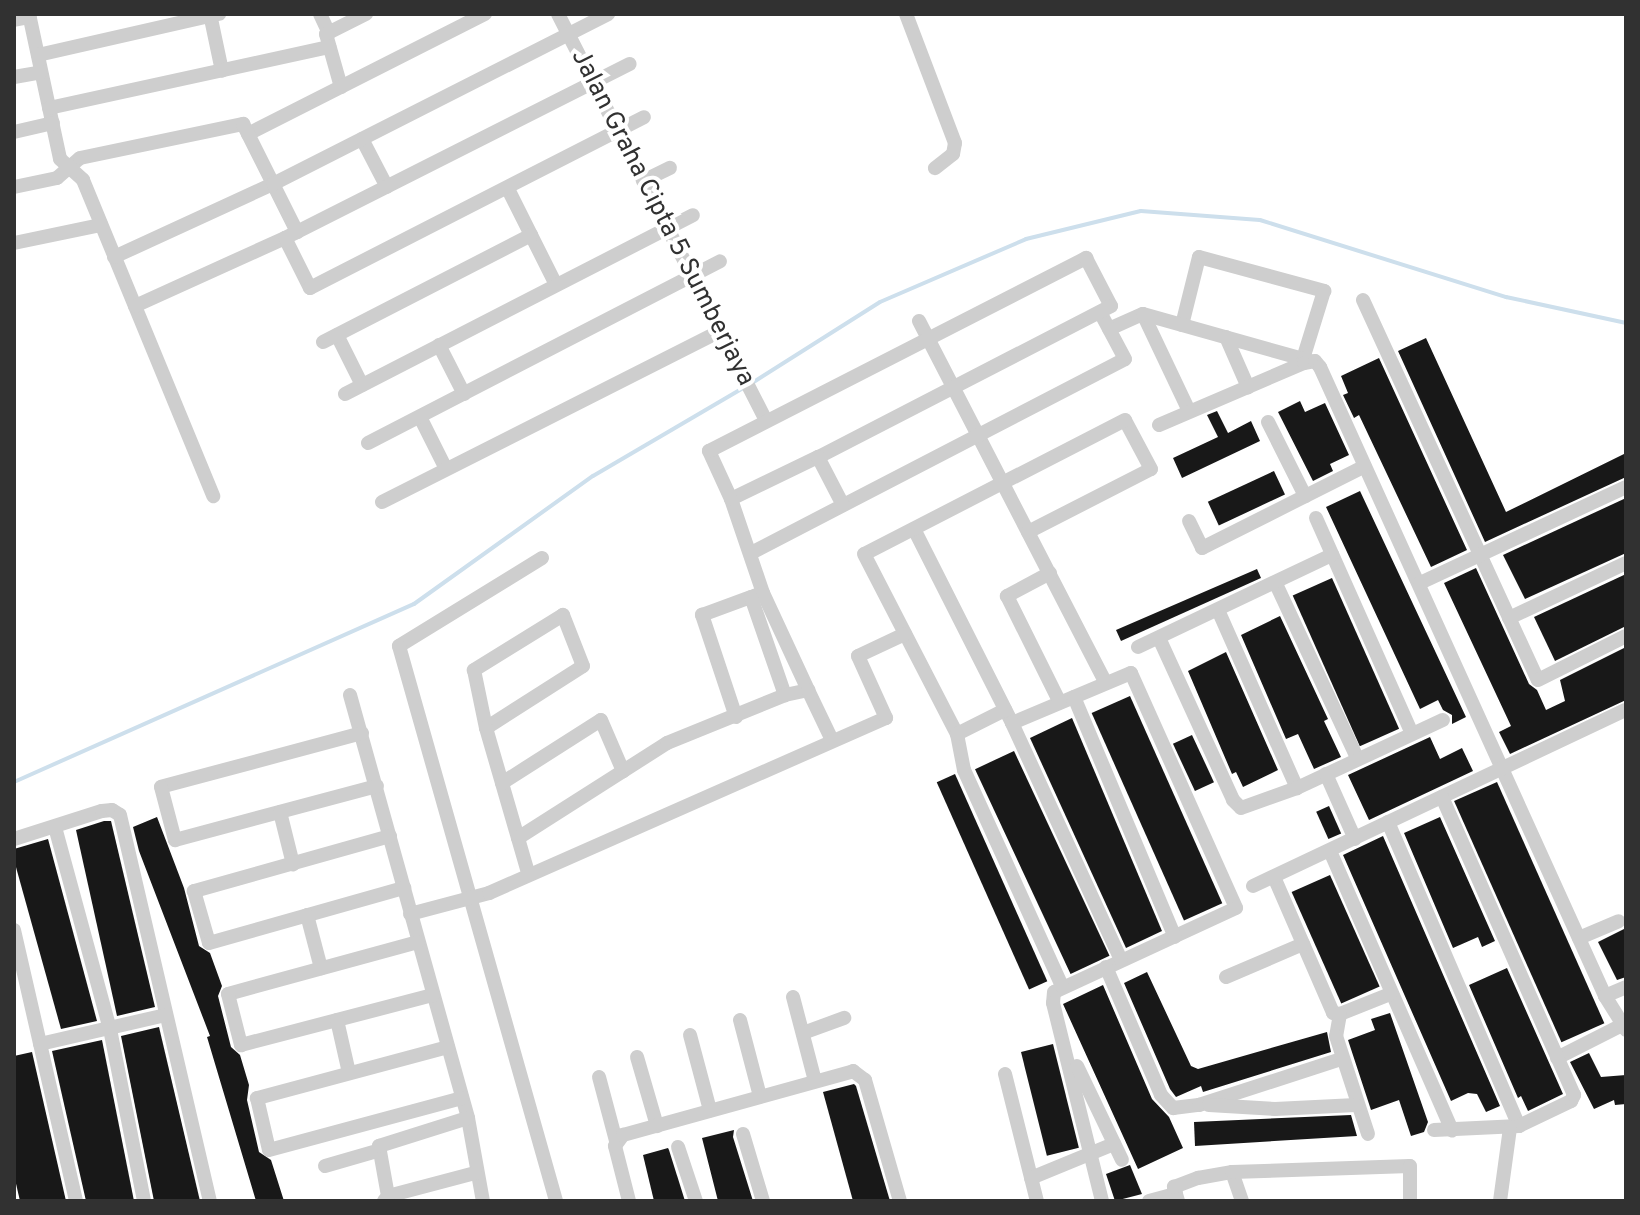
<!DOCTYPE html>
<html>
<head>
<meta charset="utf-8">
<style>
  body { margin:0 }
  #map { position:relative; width:1640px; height:1215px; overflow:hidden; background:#fff; font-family:Overpass,sans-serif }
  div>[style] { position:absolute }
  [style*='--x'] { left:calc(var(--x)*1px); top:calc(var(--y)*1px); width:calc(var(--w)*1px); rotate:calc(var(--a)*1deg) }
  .stream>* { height:4px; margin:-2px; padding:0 2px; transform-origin:2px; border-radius:2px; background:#cddfec }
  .building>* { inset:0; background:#181818; transform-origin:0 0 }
  .street>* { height:14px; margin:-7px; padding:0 7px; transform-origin:7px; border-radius:7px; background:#cecece }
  span { translate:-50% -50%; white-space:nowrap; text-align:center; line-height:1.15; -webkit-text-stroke:8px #fff; paint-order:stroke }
  .street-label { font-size:26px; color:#313131 }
  .frame { position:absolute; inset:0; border:16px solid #313131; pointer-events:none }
</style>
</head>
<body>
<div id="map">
  <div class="stream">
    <div style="--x:752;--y:383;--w:151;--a:-32.3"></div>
    <div style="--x:880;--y:302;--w:159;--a:-23.3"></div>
    <div style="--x:1026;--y:239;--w:118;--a:-13.7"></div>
    <div style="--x:1141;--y:211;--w:119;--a:4.3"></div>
    <div style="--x:1260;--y:220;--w:258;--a:17.4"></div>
    <div style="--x:1506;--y:297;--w:123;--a:12.2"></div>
    <div style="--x:14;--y:782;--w:438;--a:-24"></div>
    <div style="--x:414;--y:604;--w:220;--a:-35.6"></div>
    <div style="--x:593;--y:476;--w:176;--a:-30.4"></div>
  </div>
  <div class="building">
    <div style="clip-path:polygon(1426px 338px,1506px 512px,1626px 453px,1626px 477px,1485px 542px,1398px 351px)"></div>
    <div style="clip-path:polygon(1379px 358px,1467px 550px,1431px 567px,1359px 415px,1354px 418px,1343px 395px,1348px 393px,1341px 376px)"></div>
    <div style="clip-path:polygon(1300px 401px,1305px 412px,1325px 403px,1349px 455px,1330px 464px,1333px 471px,1313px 481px,1278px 412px)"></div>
    <div style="clip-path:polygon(1217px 411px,1228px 433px,1251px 421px,1260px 441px,1182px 478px,1173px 458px,1218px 437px,1207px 415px)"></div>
    <div style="left:1274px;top:471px;width:26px;height:73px;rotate:65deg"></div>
    <div style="clip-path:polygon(1360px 491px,1466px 717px,1452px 724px,1452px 715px,1443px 710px,1438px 700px,1420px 709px,1326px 507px)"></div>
    <div style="clip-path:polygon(1626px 498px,1626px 553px,1525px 599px,1503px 555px)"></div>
    <div style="clip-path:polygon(1476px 568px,1529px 684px,1537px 690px,1546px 710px,1565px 701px,1560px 680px,1626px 647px,1626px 700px,1510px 754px,1499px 732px,1511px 726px,1444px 583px)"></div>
    <div style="clip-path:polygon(1257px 569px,1261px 578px,1121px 641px,1116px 630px)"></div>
    <div style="clip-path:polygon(1626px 574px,1626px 626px,1555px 661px,1534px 617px)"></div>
    <div style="left:1332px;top:578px;width:165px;height:43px;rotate:66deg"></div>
    <div style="clip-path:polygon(1280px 616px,1328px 719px,1324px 721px,1341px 757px,1314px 769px,1298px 734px,1286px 739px,1241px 635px)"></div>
    <div style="clip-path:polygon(1226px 652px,1278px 770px,1243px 787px,1236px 772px,1232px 774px,1188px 671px)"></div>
    <div style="left:1130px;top:696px;width:227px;height:42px;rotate:66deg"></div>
    <div style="clip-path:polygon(1072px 718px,1162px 931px,1126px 948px,1030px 738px)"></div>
    <div style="left:1192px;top:735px;width:52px;height:21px;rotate:65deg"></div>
    <div style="clip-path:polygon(1430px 737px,1440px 759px,1462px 748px,1473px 771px,1369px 820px,1348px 775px)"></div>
    <div style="left:1014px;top:751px;width:226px;height:43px;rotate:65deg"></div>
    <div style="left:955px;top:774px;width:227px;height:20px;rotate:66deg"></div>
    <div style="left:1497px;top:782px;width:264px;height:47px;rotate:66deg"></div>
    <div style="left:1329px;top:806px;width:30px;height:14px;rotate:66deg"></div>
    <div style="clip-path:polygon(157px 817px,184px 888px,199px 946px,210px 953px,222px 986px,218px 996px,231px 1047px,240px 1055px,249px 1085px,247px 1100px,259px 1152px,271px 1160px,284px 1201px,256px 1201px,207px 1037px,210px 1036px,139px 851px,133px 827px)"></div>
    <div style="clip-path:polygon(1440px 817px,1495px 941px,1482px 947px,1478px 937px,1453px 948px,1404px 833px)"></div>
    <div style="clip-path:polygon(104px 821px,111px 821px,155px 1007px,117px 1016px,76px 830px)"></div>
    <div style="clip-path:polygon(1383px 836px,1500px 1106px,1486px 1112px,1477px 1094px,1468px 1093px,1451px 1101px,1343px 855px)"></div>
    <div style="clip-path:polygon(48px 839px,97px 1021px,61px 1029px,14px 860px,14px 849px)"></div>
    <div style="left:1330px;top:875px;width:122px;height:42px;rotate:66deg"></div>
    <div style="clip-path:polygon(1626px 928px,1626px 977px,1617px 980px,1598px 942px)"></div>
    <div style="clip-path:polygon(1507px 968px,1563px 1094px,1528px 1111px,1521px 1096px,1518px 1098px,1469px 985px)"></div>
    <div style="clip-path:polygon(1147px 972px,1191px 1066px,1198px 1069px,1327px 1032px,1331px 1052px,1203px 1092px,1201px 1086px,1176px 1097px,1170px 1089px,1124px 983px)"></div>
    <div style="clip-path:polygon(1103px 985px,1152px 1099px,1169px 1117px,1183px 1148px,1138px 1169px,1063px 1004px)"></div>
    <div style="clip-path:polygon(1390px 1013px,1428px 1122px,1424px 1132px,1411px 1136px,1399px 1100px,1371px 1110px,1348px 1040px,1375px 1030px,1371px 1019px)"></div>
    <div style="clip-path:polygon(159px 1027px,200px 1201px,154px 1201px,121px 1036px)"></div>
    <div style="clip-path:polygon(102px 1040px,134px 1201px,86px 1201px,52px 1051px)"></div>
    <div style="left:1053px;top:1044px;width:107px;height:33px;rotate:76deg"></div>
    <div style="clip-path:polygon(32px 1052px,66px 1201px,20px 1201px,14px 1175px,14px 1056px)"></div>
    <div style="clip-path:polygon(1589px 1053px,1601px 1077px,1626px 1075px,1626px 1104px,1615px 1105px,1614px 1100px,1594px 1109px,1570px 1062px)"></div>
    <div style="clip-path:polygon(854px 1084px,856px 1086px,890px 1201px,853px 1201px,823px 1092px)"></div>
    <div style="clip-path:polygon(1351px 1115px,1357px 1136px,1195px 1146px,1194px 1122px)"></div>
    <div style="clip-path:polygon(734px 1130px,733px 1137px,753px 1201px,718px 1201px,702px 1138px)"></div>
    <div style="clip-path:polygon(668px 1148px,669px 1150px,685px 1201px,654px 1201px,643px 1155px)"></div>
    <div style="clip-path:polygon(1130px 1165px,1142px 1194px,1115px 1201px,1106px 1174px)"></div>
  </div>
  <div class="street">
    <div style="--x:29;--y:14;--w:148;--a:77.9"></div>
    <div style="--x:60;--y:159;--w:31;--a:42"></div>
    <div style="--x:83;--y:180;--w:342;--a:67.6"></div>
    <div style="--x:210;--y:14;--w:58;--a:78.1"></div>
    <div style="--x:320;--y:14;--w:21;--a:65"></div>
    <div style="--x:558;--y:14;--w:457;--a:62.9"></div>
    <div style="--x:906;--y:14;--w:138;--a:69.2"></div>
    <div style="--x:955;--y:143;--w:11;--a:100"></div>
    <div style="--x:953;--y:154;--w:23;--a:142"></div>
    <div style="--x:14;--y:20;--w:16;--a:-11"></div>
    <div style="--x:38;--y:55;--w:186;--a:-12.8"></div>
    <div style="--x:14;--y:77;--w:27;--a:-10"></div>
    <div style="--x:341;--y:87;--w:55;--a:-105.8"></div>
    <div style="--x:326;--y:34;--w:45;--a:-26.6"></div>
    <div style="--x:49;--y:108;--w:287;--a:-12.3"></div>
    <div style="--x:14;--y:132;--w:40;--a:-13"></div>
    <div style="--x:248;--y:134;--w:266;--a:-26.9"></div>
    <div style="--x:362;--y:139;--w:54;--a:62.5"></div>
    <div style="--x:643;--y:181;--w:30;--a:-26"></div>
    <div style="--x:14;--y:187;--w:44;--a:-11.8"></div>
    <div style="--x:57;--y:178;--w:30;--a:-41"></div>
    <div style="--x:80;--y:158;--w:167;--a:-11.8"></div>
    <div style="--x:243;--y:124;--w:121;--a:63.4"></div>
    <div style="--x:508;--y:189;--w:107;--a:63.4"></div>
    <div style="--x:285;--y:238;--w:56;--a:63.4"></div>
    <div style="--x:310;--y:288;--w:375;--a:-27.1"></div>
    <div style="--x:14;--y:243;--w:89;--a:-11.7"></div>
    <div style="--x:114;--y:257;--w:175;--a:-24.7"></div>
    <div style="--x:273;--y:184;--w:376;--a:-26.9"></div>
    <div style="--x:1363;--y:300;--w:418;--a:65.3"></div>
    <div style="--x:1538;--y:680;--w:98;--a:-26.6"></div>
    <div style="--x:135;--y:306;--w:165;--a:-24.4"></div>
    <div style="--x:285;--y:238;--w:386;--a:-26.8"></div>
    <div style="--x:1143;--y:314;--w:107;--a:64.6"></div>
    <div style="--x:919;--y:321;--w:407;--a:62.7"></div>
    <div style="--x:1182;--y:325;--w:70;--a:-76"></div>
    <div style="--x:1199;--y:257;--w:130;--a:15.2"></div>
    <div style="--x:1324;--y:291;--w:71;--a:107.2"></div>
    <div style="--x:1109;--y:329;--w:37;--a:-24"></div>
    <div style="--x:1143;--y:314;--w:173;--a:15.7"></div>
    <div style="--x:337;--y:335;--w:56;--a:63.4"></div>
    <div style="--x:1226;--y:337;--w:55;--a:66.3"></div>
    <div style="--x:323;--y:342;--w:234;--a:-27.2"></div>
    <div style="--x:439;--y:345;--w:55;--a:63"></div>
    <div style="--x:345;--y:394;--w:391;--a:-27.2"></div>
    <div style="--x:420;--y:417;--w:58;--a:63.4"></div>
    <div style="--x:1268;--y:422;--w:83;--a:63.4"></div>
    <div style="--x:1159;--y:425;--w:158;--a:-23.2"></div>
    <div style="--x:1304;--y:363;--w:11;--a:-10"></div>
    <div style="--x:1315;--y:361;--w:8;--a:50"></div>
    <div style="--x:1320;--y:367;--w:691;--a:65.62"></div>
    <div style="--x:1605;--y:996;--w:40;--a:58"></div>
    <div style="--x:368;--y:443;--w:396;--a:-27.3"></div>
    <div style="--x:731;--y:499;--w:97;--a:-25.8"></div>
    <div style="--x:382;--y:502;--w:379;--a:-26.8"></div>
    <div style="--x:1316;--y:518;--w:236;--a:66"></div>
    <div style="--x:1189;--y:521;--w:30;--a:64"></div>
    <div style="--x:1202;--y:548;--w:182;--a:-26.7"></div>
    <div style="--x:914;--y:529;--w:217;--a:63.2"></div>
    <div style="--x:1012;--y:723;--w:129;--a:-22.8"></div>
    <div style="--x:1131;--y:673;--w:257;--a:65.9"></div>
    <div style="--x:1236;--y:908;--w:200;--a:155.2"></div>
    <div style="--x:1054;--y:992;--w:11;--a:95"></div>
    <div style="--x:1053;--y:1003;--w:204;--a:76.1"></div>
    <div style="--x:1028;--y:532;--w:138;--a:-27.1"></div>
    <div style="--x:1151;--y:469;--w:55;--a:-118"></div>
    <div style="--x:1125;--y:420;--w:293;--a:152.8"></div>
    <div style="--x:864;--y:554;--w:203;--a:62.7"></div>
    <div style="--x:957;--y:734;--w:37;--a:79"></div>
    <div style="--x:964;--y:770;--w:237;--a:65.6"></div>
    <div style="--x:751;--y:553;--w:421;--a:-27.4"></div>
    <div style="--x:1125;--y:359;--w:53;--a:-118"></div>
    <div style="--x:542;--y:558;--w:168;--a:148.4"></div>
    <div style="--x:399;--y:646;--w:577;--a:74.2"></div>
    <div style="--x:1050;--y:573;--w:49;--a:151.9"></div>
    <div style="--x:1007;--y:596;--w:119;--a:63.6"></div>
    <div style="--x:1420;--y:583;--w:227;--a:-25"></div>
    <div style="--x:1276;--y:584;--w:192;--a:65"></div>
    <div style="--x:763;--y:593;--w:99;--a:-108.8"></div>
    <div style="--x:731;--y:499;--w:53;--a:-114.6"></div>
    <div style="--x:709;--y:451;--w:424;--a:-27.1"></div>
    <div style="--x:1086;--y:258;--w:54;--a:62.5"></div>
    <div style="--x:1111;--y:306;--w:330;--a:152.7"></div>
    <div style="--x:818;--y:457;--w:54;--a:62.5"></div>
    <div style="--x:754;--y:596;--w:9;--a:-18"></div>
    <div style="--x:763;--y:593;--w:107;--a:65.1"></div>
    <div style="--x:1218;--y:610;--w:195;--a:66.1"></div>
    <div style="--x:1509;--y:618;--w:129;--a:-25.2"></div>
    <div style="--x:1159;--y:638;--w:178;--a:65.4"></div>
    <div style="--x:1233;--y:800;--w:11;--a:45"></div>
    <div style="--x:1241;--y:808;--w:59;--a:-19.7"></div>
    <div style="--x:1297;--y:788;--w:161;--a:-25"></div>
    <div style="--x:1138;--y:647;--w:215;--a:-25.4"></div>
    <div style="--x:350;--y:695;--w:439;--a:74.4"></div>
    <div style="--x:468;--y:1118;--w:84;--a:79.8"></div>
    <div style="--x:1074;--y:697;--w:260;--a:67.2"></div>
    <div style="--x:736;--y:717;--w:108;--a:-108.4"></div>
    <div style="--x:702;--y:615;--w:52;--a:-20.2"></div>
    <div style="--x:751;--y:597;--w:104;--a:70.9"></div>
    <div style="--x:1012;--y:723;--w:261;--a:65.3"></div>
    <div style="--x:486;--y:728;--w:115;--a:-32.6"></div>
    <div style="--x:583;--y:666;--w:55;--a:-111.4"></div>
    <div style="--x:563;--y:615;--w:105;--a:148.3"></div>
    <div style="--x:474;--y:670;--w:59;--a:78.3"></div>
    <div style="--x:486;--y:728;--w:151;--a:73.8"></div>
    <div style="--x:362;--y:733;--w:208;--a:165"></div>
    <div style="--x:161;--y:787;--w:55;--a:75.2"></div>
    <div style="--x:175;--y:840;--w:209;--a:-15"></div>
    <div style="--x:957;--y:734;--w:54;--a:-26.6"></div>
    <div style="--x:1326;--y:774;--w:71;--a:66"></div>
    <div style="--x:502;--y:783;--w:117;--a:-32.5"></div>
    <div style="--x:601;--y:720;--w:56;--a:66.7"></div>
    <div style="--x:280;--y:812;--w:54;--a:76"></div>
    <div style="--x:1388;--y:822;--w:331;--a:66.7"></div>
    <div style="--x:55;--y:827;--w:209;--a:74.8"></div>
    <div style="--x:110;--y:1029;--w:175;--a:78.8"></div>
    <div style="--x:390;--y:836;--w:204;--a:164.3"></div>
    <div style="--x:194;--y:891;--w:54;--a:73.9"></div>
    <div style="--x:209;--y:943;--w:203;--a:-15.8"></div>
    <div style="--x:518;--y:838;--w:177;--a:-32.5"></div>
    <div style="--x:667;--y:743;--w:127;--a:-22.1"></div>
    <div style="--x:785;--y:695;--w:24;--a:-12"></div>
    <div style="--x:808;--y:690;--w:55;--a:64.4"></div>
    <div style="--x:14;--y:839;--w:92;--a:-17.7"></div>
    <div style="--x:102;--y:811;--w:10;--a:-6"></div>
    <div style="--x:112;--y:810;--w:9;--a:32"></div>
    <div style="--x:120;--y:815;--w:396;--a:76.9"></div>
    <div style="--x:1330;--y:851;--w:305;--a:66.4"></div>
    <div style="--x:1274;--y:877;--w:148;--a:66.5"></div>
    <div style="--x:1333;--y:1013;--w:7;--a:8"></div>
    <div style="--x:1340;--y:1014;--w:54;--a:-21.8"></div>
    <div style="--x:1253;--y:886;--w:412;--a:-25.3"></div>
    <div style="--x:410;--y:914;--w:82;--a:-14.9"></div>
    <div style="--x:489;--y:893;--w:434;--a:-23.8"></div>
    <div style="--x:886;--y:718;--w:68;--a:-114.3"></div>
    <div style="--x:858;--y:656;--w:52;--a:-25.1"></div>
    <div style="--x:307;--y:915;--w:55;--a:75.2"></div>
    <div style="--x:14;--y:930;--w:278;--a:77.1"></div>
    <div style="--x:1579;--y:938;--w:43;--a:-23"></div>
    <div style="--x:418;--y:942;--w:197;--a:164.7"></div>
    <div style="--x:228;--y:994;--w:53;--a:75.7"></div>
    <div style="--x:241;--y:1045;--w:198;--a:-14.6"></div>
    <div style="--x:1106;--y:967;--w:139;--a:66.7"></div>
    <div style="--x:1161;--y:1095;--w:18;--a:47"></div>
    <div style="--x:1173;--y:1108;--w:26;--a:-7"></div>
    <div style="--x:1199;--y:1105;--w:149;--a:-17.9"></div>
    <div style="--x:1226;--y:977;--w:84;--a:-23.2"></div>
    <div style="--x:1605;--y:996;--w:23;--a:-23"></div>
    <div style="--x:793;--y:997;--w:87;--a:75.3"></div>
    <div style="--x:1340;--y:1014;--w:22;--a:100"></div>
    <div style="--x:1336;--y:1036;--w:103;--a:71.9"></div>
    <div style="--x:337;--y:1020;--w:54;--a:77.2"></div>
    <div style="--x:740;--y:1020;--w:79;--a:75.3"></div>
    <div style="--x:803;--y:1033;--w:44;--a:-20.1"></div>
    <div style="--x:690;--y:1035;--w:78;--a:75.1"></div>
    <div style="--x:40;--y:1044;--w:129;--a:-13"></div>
    <div style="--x:448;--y:1047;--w:198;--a:165"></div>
    <div style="--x:257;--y:1098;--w:53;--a:77"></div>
    <div style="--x:269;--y:1150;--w:200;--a:-15.1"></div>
    <div style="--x:637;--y:1057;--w:72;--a:73.8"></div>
    <div style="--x:1557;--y:1058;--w:73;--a:-26.9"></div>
    <div style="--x:1077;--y:1066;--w:104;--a:64.4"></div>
    <div style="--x:1005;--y:1074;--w:131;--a:75.9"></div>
    <div style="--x:599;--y:1077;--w:66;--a:75.1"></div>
    <div style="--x:1209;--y:1105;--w:66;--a:3.5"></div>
    <div style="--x:1275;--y:1109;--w:81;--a:-2.8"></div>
    <div style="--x:1434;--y:1130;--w:85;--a:-2.7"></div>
    <div style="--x:1519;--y:1126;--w:58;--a:-25.7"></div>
    <div style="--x:1571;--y:1101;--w:7;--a:-63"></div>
    <div style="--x:1574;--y:1095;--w:326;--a:-113.9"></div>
    <div style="--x:743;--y:1134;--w:70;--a:73.4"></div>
    <div style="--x:678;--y:1147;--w:57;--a:71.6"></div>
    <div style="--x:325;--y:1166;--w:54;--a:-16.1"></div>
    <div style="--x:1232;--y:1172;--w:31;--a:71"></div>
    <div style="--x:1031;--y:1178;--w:90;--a:-22.3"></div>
    <div style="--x:388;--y:1196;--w:90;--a:-14.8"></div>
    <div style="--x:384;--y:1201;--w:6;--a:-51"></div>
    <div style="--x:388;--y:1196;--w:51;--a:-100.2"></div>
    <div style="--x:379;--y:1146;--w:93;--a:-17.5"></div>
    <div style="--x:629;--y:1201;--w:57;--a:-104.3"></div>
    <div style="--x:615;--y:1146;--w:14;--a:-54"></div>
    <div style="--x:623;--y:1135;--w:239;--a:-15.5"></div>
    <div style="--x:853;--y:1071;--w:15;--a:37"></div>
    <div style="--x:865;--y:1080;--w:126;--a:73.9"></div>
    <div style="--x:1149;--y:1201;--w:28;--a:-15"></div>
    <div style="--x:1178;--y:1201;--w:15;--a:-106"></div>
    <div style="--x:1174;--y:1187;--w:26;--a:-21"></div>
    <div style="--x:1198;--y:1178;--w:35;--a:-10"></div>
    <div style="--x:1232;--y:1172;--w:178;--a:-1.9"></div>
    <div style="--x:1410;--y:1166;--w:35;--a:90"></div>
    <div style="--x:1500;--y:1201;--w:74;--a:-82.2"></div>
  </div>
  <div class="street-label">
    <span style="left:662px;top:218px;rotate:63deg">Jalan Graha Cipta 5 Sumberjaya</span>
  </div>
  <div class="frame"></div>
</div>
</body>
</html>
